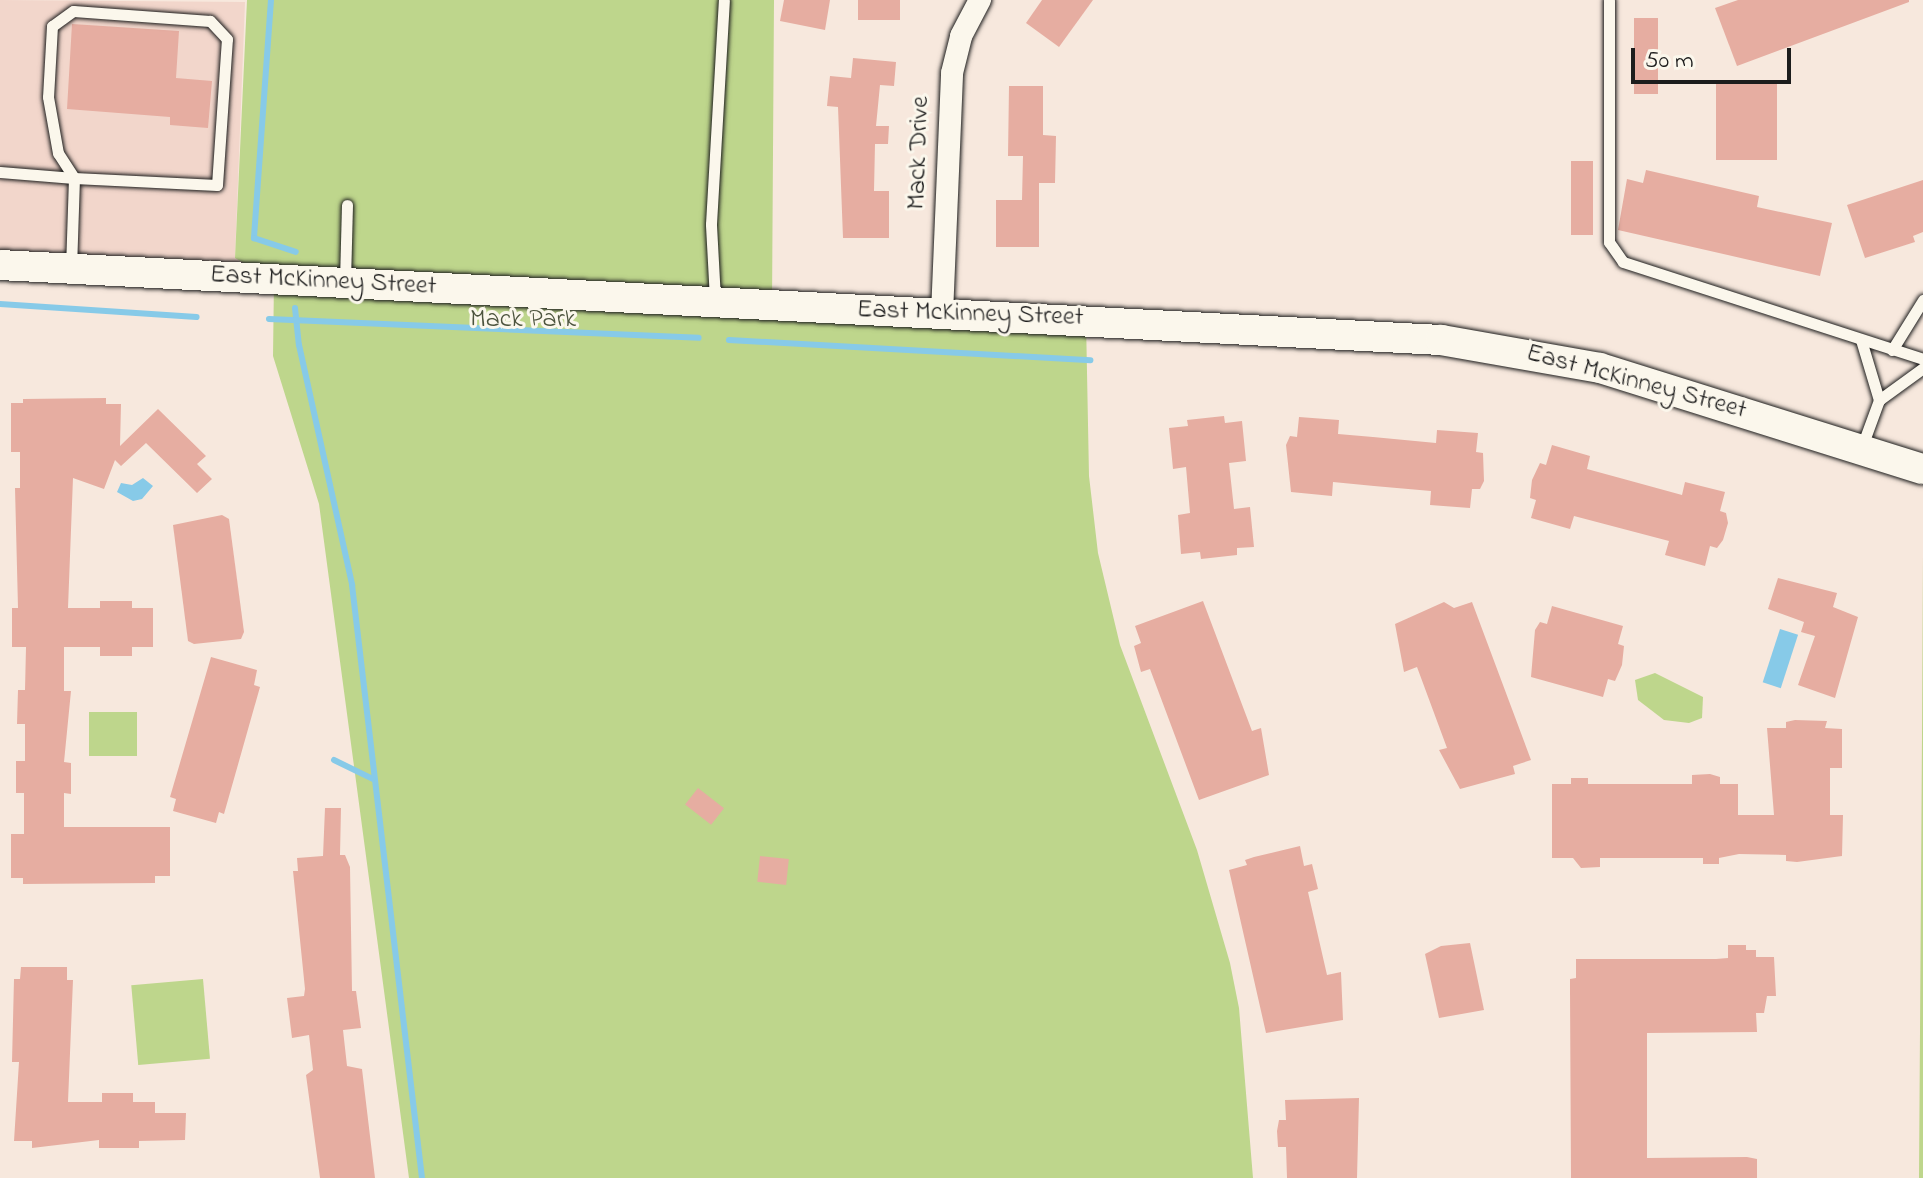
<!DOCTYPE html>
<html>
<head>
<meta charset="utf-8">
<style>
  body { margin:0 }
  #map { position:relative; width:1923px; height:1178px; overflow:hidden; background:#f7e8dd; font-family:"Indie Flower",sans-serif }
  div>[style] { position:absolute }
  [style*='--x'] { left:calc(var(--x)*1px); top:calc(var(--y)*1px); width:calc(var(--w)*1px); rotate:calc(var(--a)*1deg) }
  .built>* { inset:0; background:#f2d6cb }
  .green>* { inset:0; background:#bed68c; transform-origin:0 0 }
  .water>* { inset:0; background:#87cae8; transform-origin:0 0 }
  .stream>* { height:6px; margin:-3px; padding:0 3px; transform-origin:3px; border-radius:3px; background:#87cae8 }
  .building>* { inset:0; background:#e6ada1; transform-origin:0 0 }
  .roads { filter:drop-shadow(0 0 2px #1c1c1c) drop-shadow(0 0 2px #1c1c1c) }
  .lane>* { height:11px; margin:-5.5px; padding:0 5.5px; transform-origin:5.5px; border-radius:5.5px; background:#fbf7ec }
  .street>* { height:22px; margin:-11px; padding:0 11px; transform-origin:11px; border-radius:11px; background:#fbf7ec }
  .secondary>* { height:30px; margin:-15px; padding:0 15px; transform-origin:15px; border-radius:15px; background:#fbf7ec }
  span { translate:-50% -50%; white-space:nowrap; text-align:center; line-height:1.15; -webkit-text-stroke:6px #fbf7ec; paint-order:stroke }
  .street-label { font-size:26px; color:#1c1c1c }
  .park-label { font-size:26px; color:#4d543e }
  .scale { position:absolute; left:1631px; top:48px; width:160px; height:36px; box-sizing:border-box; border:4px solid #1c1c1c; border-top:0; padding-left:10px; font-size:24px; line-height:28px; white-space:nowrap; color:#1c1c1c; -webkit-text-stroke:6px #fbf7ec; paint-order:stroke }
</style>
</head>
<body>
<div id="map">
  <div class="built">
    <div style="clip-path:polygon(0 0,245px 2px,235px 257px,274px 280px,0 265px)"></div>
  </div>
  <div class="green">
    <div style="clip-path:polygon(247px 0,774px 0,772px 306px,1086px 320px,1089px 476px,1098px 553px,1120px 645px,1197px 850px,1230px 963px,1239px 1008px,1253px 1178px,409px 1178px,319px 504px,273px 356px,274px 280px,235px 258px)"></div>
    <div style="clip-path:polygon(1923px 552px,1923px 1178px,1919px 1178px,1922px 736px)"></div>
    <div style="clip-path:polygon(1655px 673px,1703px 697px,1702px 718px,1689px 723px,1664px 720px,1638px 700px,1635px 680px)"></div>
    <div style="left:89px;top:712px;width:48px;height:44px"></div>
    <div style="left:203px;top:979px;width:80px;height:72px;rotate:85deg"></div>
  </div>
  <div class="water">
    <div style="clip-path:polygon(143px 478px,153px 486px,142px 499px,133px 501px,117px 492px,121px 483px,132px 485px)"></div>
    <div style="left:1780px;top:629px;width:19px;height:56px;rotate:18deg"></div>
  </div>
  <div class="stream">
    <div style="--x:271;--y:0;--w:239;--a:94.1"></div>
    <div style="--x:254;--y:238;--w:44;--a:18.4"></div>
    <div style="--x:0;--y:304;--w:197;--a:3.8"></div>
    <div style="--x:295;--y:308;--w:37;--a:84"></div>
    <div style="--x:299;--y:345;--w:246;--a:77.5"></div>
    <div style="--x:352;--y:585;--w:597;--a:83.27"></div>
    <div style="--x:269;--y:319;--w:430;--a:2.5"></div>
    <div style="--x:729;--y:340;--w:362;--a:3.2"></div>
    <div style="--x:334;--y:760;--w:43;--a:26"></div>
  </div>
  <div class="building">
    <div style="clip-path:polygon(784px 0,830px 0,825px 30px,780px 21px)"></div>
    <div style="left:858px;top:0;width:42px;height:20px"></div>
    <div style="clip-path:polygon(1042px 0,1093px 0,1059px 47px,1026px 23px)"></div>
    <div style="clip-path:polygon(1738px 0,1909px 0,1909px 2px,1737px 66px,1715px 8px)"></div>
    <div style="left:1634px;top:18px;width:24px;height:76px"></div>
    <div style="clip-path:polygon(72px 24px,179px 31px,176px 78px,212px 81px,208px 128px,170px 125px,170px 117px,67px 109px)"></div>
    <div style="clip-path:polygon(853px 58px,896px 62px,894px 86px,880px 85px,876px 126px,889px 126px,888px 144px,875px 144px,874px 191px,889px 191px,889px 238px,843px 238px,838px 107px,827px 106px,830px 76px,851px 78px)"></div>
    <div style="left:1716px;top:80px;width:61px;height:80px"></div>
    <div style="clip-path:polygon(1009px 86px,1043px 86px,1043px 135px,1056px 136px,1055px 183px,1039px 183px,1039px 247px,996px 247px,996px 200px,1022px 200px,1023px 156px,1008px 156px)"></div>
    <div style="left:1571px;top:161px;width:22px;height:74px"></div>
    <div style="clip-path:polygon(1646px 170px,1759px 196px,1757px 207px,1832px 223px,1820px 276px,1618px 230px,1627px 179px,1643px 183px)"></div>
    <div style="clip-path:polygon(1923px 180px,1923px 232px,1913px 236px,1915px 242px,1865px 258px,1847px 205px)"></div>
    <div style="clip-path:polygon(106px 398px,106px 404px,121px 404px,120px 446px,158px 409px,206px 456px,197px 464px,212px 479px,197px 493px,146px 443px,121px 466px,115px 460px,104px 489px,73px 478px,68px 608px,100px 608px,100px 601px,132px 601px,132px 608px,153px 608px,153px 647px,132px 647px,132px 656px,100px 656px,100px 647px,64px 647px,64px 691px,71px 691px,64px 762px,71px 763px,71px 794px,64px 793px,64px 827px,170px 827px,170px 876px,155px 876px,155px 883px,23px 884px,23px 878px,11px 878px,11px 834px,24px 834px,24px 793px,16px 793px,16px 761px,25px 761px,25px 724px,17px 724px,18px 690px,25px 690px,26px 647px,12px 647px,12px 608px,18px 608px,15px 488px,20px 488px,20px 452px,11px 452px,11px 403px,23px 403px,23px 399px)"></div>
    <div style="clip-path:polygon(1224px 416px,1225px 423px,1242px 421px,1246px 461px,1229px 463px,1234px 509px,1250px 507px,1254px 547px,1237px 548px,1237px 555px,1201px 559px,1200px 552px,1181px 554px,1178px 515px,1190px 513px,1186px 467px,1173px 469px,1169px 428px,1188px 426px,1187px 420px)"></div>
    <div style="clip-path:polygon(1299px 417px,1339px 420px,1338px 434px,1373px 437px,1436px 443px,1437px 430px,1478px 433px,1476px 452px,1483px 453px,1484px 481px,1480px 489px,1472px 489px,1470px 508px,1430px 505px,1431px 491px,1374px 486px,1333px 482px,1332px 496px,1291px 492px,1286px 445px,1290px 436px,1297px 437px)"></div>
    <div style="clip-path:polygon(1552px 445px,1590px 456px,1587px 469px,1620px 478px,1682px 495px,1685px 482px,1725px 492px,1720px 511px,1726px 513px,1728px 523px,1723px 540px,1717px 548px,1710px 546px,1705px 566px,1665px 555px,1669px 541px,1574px 516px,1570px 529px,1531px 518px,1536px 500px,1530px 498px,1532px 480px,1540px 463px,1546px 465px)"></div>
    <div style="clip-path:polygon(222px 515px,229px 519px,244px 632px,241px 639px,194px 644px,188px 641px,173px 525px)"></div>
    <div style="clip-path:polygon(1778px 578px,1837px 593px,1833px 607px,1858px 617px,1835px 698px,1798px 685px,1815px 636px,1801px 632px,1804px 622px,1768px 609px)"></div>
    <div style="clip-path:polygon(1203px 601px,1252px 731px,1261px 728px,1269px 775px,1199px 800px,1150px 669px,1141px 672px,1134px 646px,1141px 643px,1135px 626px)"></div>
    <div style="clip-path:polygon(1444px 602px,1454px 608px,1472px 602px,1531px 760px,1513px 766px,1515px 774px,1460px 789px,1439px 750px,1447px 748px,1417px 667px,1404px 672px,1395px 624px)"></div>
    <div style="clip-path:polygon(1552px 606px,1623px 626px,1618px 644px,1624px 646px,1622px 665px,1615px 681px,1608px 679px,1603px 697px,1531px 677px,1535px 630px,1540px 622px,1547px 624px)"></div>
    <div style="clip-path:polygon(211px 657px,257px 670px,254px 685px,260px 687px,224px 814px,219px 812px,216px 823px,173px 811px,176px 799px,170px 797px)"></div>
    <div style="clip-path:polygon(1795px 720px,1827px 721px,1825px 728px,1842px 729px,1842px 768px,1830px 768px,1830px 815px,1843px 815px,1842px 856px,1797px 862px,1786px 861px,1786px 855px,1739px 854px,1719px 858px,1719px 864px,1703px 864px,1703px 858px,1600px 858px,1600px 867px,1581px 868px,1573px 858px,1552px 858px,1552px 784px,1571px 784px,1571px 778px,1588px 778px,1588px 784px,1692px 784px,1692px 775px,1710px 774px,1720px 777px,1720px 784px,1738px 784px,1738px 815px,1774px 815px,1767px 728px,1786px 728px,1786px 722px)"></div>
    <div style="left:698px;top:788px;width:33px;height:21px;rotate:38deg"></div>
    <div style="clip-path:polygon(325px 808px,341px 808px,340px 855px,345px 855px,350px 867px,352px 991px,356px 991px,361px 1028px,343px 1030px,347px 1066px,362px 1069px,375px 1178px,320px 1178px,306px 1075px,313px 1070px,309px 1035px,292px 1038px,287px 998px,304px 996px,305px 989px,293px 871px,298px 871px,297px 858px,323px 856px)"></div>
    <div style="clip-path:polygon(1300px 846px,1304px 866px,1312px 864px,1318px 889px,1308px 892px,1327px 975px,1341px 972px,1343px 1020px,1266px 1033px,1229px 870px,1247px 865px,1245px 860px,1254px 857px)"></div>
    <div style="left:760px;top:856px;width:29px;height:26px;rotate:6deg"></div>
    <div style="clip-path:polygon(1470px 943px,1484px 1010px,1439px 1018px,1425px 954px,1441px 946px)"></div>
    <div style="clip-path:polygon(1728px 945px,1746px 945px,1746px 950px,1756px 950px,1756px 957px,1774px 957px,1776px 996px,1767px 996px,1764px 1013px,1756px 1013px,1757px 1032px,1647px 1033px,1647px 1158px,1747px 1157px,1757px 1159px,1757px 1178px,1571px 1178px,1570px 989px,1570px 979px,1576px 978px,1576px 959px,1716px 959px,1728px 958px)"></div>
    <div style="clip-path:polygon(21px 967px,67px 967px,67px 980px,73px 980px,68px 1102px,102px 1102px,102px 1093px,133px 1093px,133px 1102px,155px 1102px,155px 1113px,186px 1113px,185px 1140px,139px 1141px,139px 1148px,99px 1148px,99px 1140px,32px 1148px,32px 1141px,14px 1141px,19px 1062px,12px 1062px,14px 979px,20px 979px)"></div>
    <div style="clip-path:polygon(1359px 1098px,1357px 1178px,1287px 1178px,1286px 1147px,1278px 1147px,1277px 1131px,1279px 1120px,1286px 1120px,1285px 1100px)"></div>
  </div>
  <div class="roads">
    <div class="lane">
      <div style="--x:1609;--y:0;--w:242;--a:90"></div>
      <div style="--x:1609;--y:242;--w:24;--a:55"></div>
      <div style="--x:1623;--y:262;--w:315;--a:17.9"></div>
      <div style="--x:0;--y:172;--w:74;--a:4.6"></div>
      <div style="--x:74;--y:178;--w:143;--a:2.8"></div>
      <div style="--x:217;--y:185;--w:146;--a:-86.1"></div>
      <div style="--x:227;--y:39;--w:25;--a:-133"></div>
      <div style="--x:210;--y:21;--w:137;--a:-175.8"></div>
      <div style="--x:73;--y:11;--w:26;--a:144"></div>
      <div style="--x:52;--y:26;--w:71;--a:93.2"></div>
      <div style="--x:48;--y:97;--w:57;--a:79.9"></div>
      <div style="--x:58;--y:153;--w:30;--a:57"></div>
      <div style="--x:74;--y:178;--w:90;--a:91.9"></div>
      <div style="--x:345;--y:281;--w:76;--a:-88.5"></div>
      <div style="--x:715;--y:299;--w:75;--a:-93.1"></div>
      <div style="--x:711;--y:224;--w:224;--a:-86.7"></div>
      <div style="--x:1861;--y:340;--w:63;--a:73.3"></div>
      <div style="--x:1892;--y:350;--w:59;--a:-58.2"></div>
      <div style="--x:1861;--y:449;--w:52;--a:-69.8"></div>
      <div style="--x:1879;--y:400;--w:54;--a:-36"></div>
    </div>
    <div class="street">
      <div style="--x:942;--y:314;--w:241;--a:-87.6"></div>
      <div style="--x:952;--y:73;--w:38;--a:-76"></div>
      <div style="--x:961;--y:36;--w:41;--a:-62.2"></div>
    </div>
    <div class="secondary">
      <div style="--x:0;--y:265;--w:1443;--a:2.98"></div>
      <div style="--x:1441;--y:340;--w:161;--a:10"></div>
      <div style="--x:1600;--y:368;--w:338;--a:17.4"></div>
    </div>
  </div>
  <div class="street-label">
    <span style="left:920px;top:153px;rotate:-88deg">Mack Drive</span>
    <span style="left:323px;top:282px;rotate:3deg">East McKinney Street</span>
    <span style="left:970px;top:315px;rotate:2deg">East McKinney Street</span>
    <span style="left:1636px;top:383px;rotate:15deg">East McKinney Street</span>
  </div>
  <div class="park-label">
    <span style="left:523px;top:321px">Mack Park</span>
  </div>
  <div class="scale">50 m</div>
</div>
</body>
</html>
